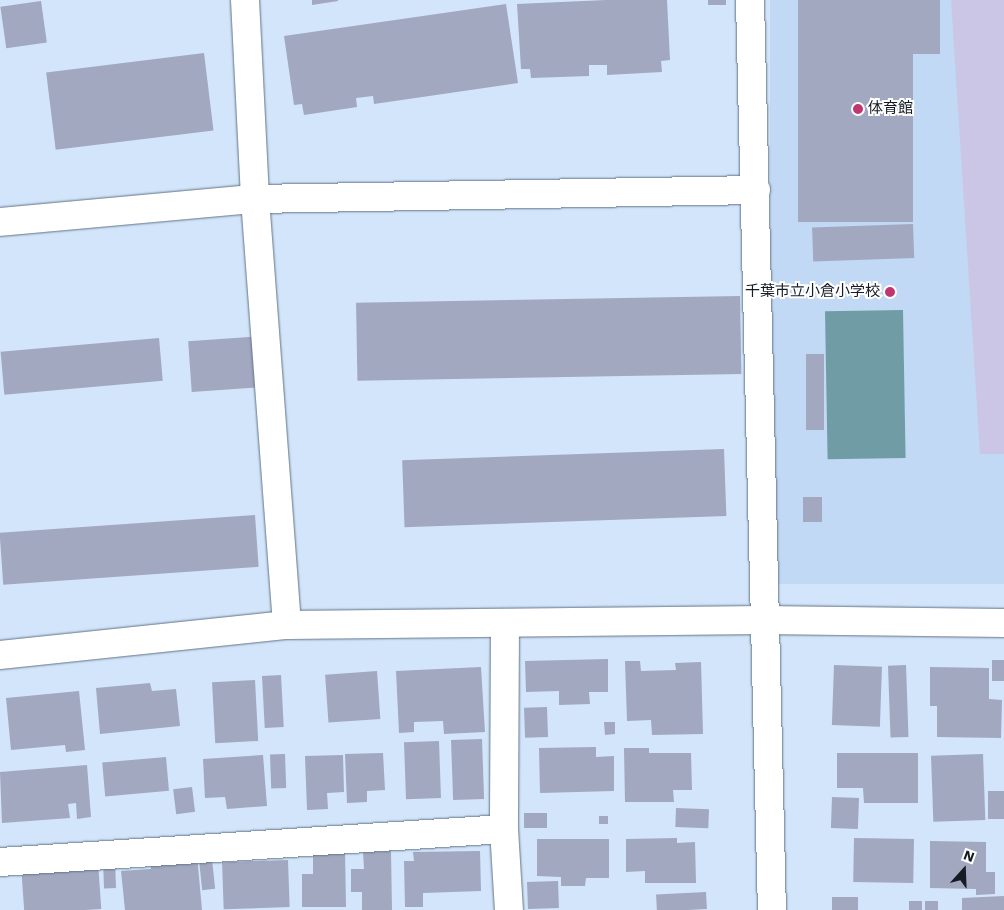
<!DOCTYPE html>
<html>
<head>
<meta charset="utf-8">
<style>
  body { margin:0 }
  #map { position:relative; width:1004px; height:910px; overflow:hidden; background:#d2e5fa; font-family:"Work Sans","Noto Sans JP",sans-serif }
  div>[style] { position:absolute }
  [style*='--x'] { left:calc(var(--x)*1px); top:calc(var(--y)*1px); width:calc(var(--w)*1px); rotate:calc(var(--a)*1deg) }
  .built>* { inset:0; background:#c1d9f4; transform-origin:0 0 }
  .green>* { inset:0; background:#ccc6e6 }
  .water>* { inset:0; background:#709da5; transform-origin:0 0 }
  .building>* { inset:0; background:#a1a8c0; transform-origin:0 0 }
  .roads { filter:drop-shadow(0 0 1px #637386) drop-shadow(0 0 1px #637386) }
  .minor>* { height:28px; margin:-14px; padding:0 14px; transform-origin:14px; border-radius:14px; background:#fff }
  .dots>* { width:14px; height:14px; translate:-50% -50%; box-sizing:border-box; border:2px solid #fff; border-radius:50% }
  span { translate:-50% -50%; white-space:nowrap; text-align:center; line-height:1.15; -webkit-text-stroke:4px #fff; paint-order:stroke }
  .poi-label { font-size:15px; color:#151c23 }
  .left { translate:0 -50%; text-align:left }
  .right { translate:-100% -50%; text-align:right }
  .north { position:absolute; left:939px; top:845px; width:50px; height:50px; -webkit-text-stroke:4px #fff; paint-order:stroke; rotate:20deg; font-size:14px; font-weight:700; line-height:20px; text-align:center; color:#151c23 }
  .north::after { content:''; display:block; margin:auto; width:18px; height:22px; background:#151c23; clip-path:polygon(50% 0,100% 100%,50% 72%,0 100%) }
</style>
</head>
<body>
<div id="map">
  <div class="built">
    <div style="left:770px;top:0;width:234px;height:584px"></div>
  </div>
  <div class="green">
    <div style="clip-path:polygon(951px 0,1004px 0,1004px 454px,980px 454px)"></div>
  </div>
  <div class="water">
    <div style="left:903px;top:310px;width:148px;height:78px;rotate:89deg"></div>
  </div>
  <div class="building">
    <div style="clip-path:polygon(312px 0,338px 0,338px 1px,312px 5px)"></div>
    <div style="clip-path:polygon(606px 0,667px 0,670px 60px,661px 61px,662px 72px,607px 75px,607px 65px,589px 65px,589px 76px,531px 78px,530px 69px,521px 69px,517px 4px)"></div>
    <div style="left:708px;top:0;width:18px;height:5px"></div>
    <div style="left:798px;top:0;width:115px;height:222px"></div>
    <div style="left:913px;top:0;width:27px;height:54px"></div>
    <div style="left:41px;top:1px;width:42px;height:41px;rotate:82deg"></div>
    <div style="clip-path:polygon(506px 4px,518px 83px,374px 104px,373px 96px,356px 98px,357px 107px,304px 115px,302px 104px,294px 105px,284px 36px)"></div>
    <div style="left:204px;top:53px;width:78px;height:159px;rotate:83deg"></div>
    <div style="left:913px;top:224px;width:34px;height:101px;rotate:88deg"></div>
    <div style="left:740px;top:296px;width:78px;height:384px;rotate:89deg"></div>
    <div style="left:263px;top:336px;width:51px;height:75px;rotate:86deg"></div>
    <div style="left:159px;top:338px;width:43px;height:159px;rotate:85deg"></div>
    <div style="left:824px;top:354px;width:76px;height:18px;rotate:90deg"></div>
    <div style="left:724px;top:449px;width:67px;height:322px;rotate:88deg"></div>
    <div style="left:822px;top:497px;width:25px;height:19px;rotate:90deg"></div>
    <div style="left:255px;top:515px;width:52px;height:256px;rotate:86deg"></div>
    <div style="clip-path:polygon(608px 659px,608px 692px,589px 692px,590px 704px,559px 705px,559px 691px,526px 692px,525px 661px)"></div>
    <div style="left:992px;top:660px;width:12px;height:21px"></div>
    <div style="clip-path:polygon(625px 661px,640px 661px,641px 671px,676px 670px,675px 663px,701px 662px,703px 734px,652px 735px,651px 720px,627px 721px)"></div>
    <div style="left:834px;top:665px;width:48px;height:60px;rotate:2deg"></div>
    <div style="left:906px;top:665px;width:72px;height:18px;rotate:88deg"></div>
    <div style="clip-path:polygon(481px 667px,485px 732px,444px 734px,443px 721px,414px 722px,414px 732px,399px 733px,396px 671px)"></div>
    <div style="clip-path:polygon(930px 667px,989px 668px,989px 699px,1002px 700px,1001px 738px,937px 737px,937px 706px,930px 706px)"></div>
    <div style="left:377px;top:671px;width:48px;height:52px;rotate:86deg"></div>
    <div style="left:281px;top:675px;width:52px;height:19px;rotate:87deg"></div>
    <div style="left:255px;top:680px;width:61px;height:43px;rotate:87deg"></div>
    <div style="clip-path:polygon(150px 683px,152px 691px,176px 689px,180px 726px,100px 734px,96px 688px)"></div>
    <div style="clip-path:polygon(79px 691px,85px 750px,66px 752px,65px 745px,11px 750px,6px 698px)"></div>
    <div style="left:547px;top:707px;width:30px;height:23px;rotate:88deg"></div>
    <div style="clip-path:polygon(604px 722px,615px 722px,615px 734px,605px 735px)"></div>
    <div style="left:482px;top:739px;width:60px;height:31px;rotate:88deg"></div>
    <div style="left:439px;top:741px;width:57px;height:35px;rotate:88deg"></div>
    <div style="clip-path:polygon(596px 747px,596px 757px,614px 756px,614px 791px,540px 793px,539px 748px)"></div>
    <div style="clip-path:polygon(624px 748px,649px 748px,649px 753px,691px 753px,692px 790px,673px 790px,674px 802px,625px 802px)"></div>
    <div style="clip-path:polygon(383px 753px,385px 790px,367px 791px,367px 802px,347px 803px,345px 754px)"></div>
    <div style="clip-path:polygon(837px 753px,918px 753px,918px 803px,864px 803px,863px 788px,837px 788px)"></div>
    <div style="left:285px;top:754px;width:34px;height:15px;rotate:88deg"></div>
    <div style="left:983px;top:754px;width:66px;height:52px;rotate:88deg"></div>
    <div style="clip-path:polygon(263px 755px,267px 806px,227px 809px,225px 797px,205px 798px,203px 759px)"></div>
    <div style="clip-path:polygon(343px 755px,344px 792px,327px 793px,328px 809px,307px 810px,305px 756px)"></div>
    <div style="left:166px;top:757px;width:34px;height:64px;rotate:85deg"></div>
    <div style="clip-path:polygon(87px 765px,91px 817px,77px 819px,76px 803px,68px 804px,70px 818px,2px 823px,0 772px)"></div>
    <div style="left:192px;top:787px;width:25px;height:19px;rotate:83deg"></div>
    <div style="left:988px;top:791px;width:16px;height:28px"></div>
    <div style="left:832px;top:797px;width:27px;height:31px;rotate:2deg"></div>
    <div style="left:676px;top:808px;width:33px;height:19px;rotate:2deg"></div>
    <div style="left:547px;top:813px;width:15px;height:23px;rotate:90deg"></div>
    <div style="left:608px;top:816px;width:8px;height:9px;rotate:90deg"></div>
    <div style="clip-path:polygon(677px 838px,677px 843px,695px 842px,696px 883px,645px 883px,645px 871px,626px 872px,626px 839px)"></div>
    <div style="left:854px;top:838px;width:60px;height:44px;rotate:1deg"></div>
    <div style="clip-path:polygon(537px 839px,609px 839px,609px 878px,586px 878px,585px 886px,561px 886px,561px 877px,537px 876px)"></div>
    <div style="clip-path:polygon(930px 841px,986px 842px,986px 872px,995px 872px,995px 894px,976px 895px,976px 889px,930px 888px)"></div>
    <div style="clip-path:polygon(313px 849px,345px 849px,346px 907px,302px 907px,302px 874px,313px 874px)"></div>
    <div style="clip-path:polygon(391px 851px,392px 910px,362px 910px,362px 892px,351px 892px,351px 869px,364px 869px,363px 852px)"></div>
    <div style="clip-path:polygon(480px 851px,481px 891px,423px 893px,423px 907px,405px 907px,404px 861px,414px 861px,413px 852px)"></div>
    <div style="clip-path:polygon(197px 855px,202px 910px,125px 910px,121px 871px,151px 869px,150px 860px)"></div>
    <div style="left:115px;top:859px;width:29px;height:12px;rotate:88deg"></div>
    <div style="left:212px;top:859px;width:30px;height:13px;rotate:84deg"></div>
    <div style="left:288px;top:860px;width:47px;height:66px;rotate:88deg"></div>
    <div style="left:98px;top:862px;width:47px;height:77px;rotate:86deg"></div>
    <div style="left:558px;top:881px;width:27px;height:31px;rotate:88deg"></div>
    <div style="left:706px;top:892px;width:17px;height:50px;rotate:87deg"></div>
    <div style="clip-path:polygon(1004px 896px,1004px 910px,962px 910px,962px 898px)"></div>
    <div style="left:832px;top:897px;width:26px;height:13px"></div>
    <div style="left:909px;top:901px;width:13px;height:9px"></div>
    <div style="left:925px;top:901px;width:13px;height:9px"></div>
  </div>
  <div class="roads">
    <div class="minor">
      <div style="--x:245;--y:0;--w:199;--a:87.1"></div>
      <div style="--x:255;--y:199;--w:427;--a:85.7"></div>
      <div style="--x:750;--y:0;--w:910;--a:88.62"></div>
      <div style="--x:0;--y:222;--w:256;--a:-5.2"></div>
      <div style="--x:255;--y:199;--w:501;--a:-1.03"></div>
      <div style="--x:505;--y:625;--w:204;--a:90.3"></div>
      <div style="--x:504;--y:829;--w:81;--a:86.5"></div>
      <div style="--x:0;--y:655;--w:289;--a:-6"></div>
      <div style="--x:287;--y:625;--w:477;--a:-0.6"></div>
      <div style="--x:764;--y:620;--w:240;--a:0.7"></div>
      <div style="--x:0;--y:862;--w:505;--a:-3.75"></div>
    </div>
  </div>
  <div class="dots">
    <div style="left:858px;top:109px;background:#bf3671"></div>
    <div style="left:890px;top:292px;background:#bf3671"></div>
  </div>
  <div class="poi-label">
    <span class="left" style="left:868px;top:109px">体育館</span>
    <span class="right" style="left:880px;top:292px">千葉市立小倉小学校</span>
  </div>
  <div class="north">N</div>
</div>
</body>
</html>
